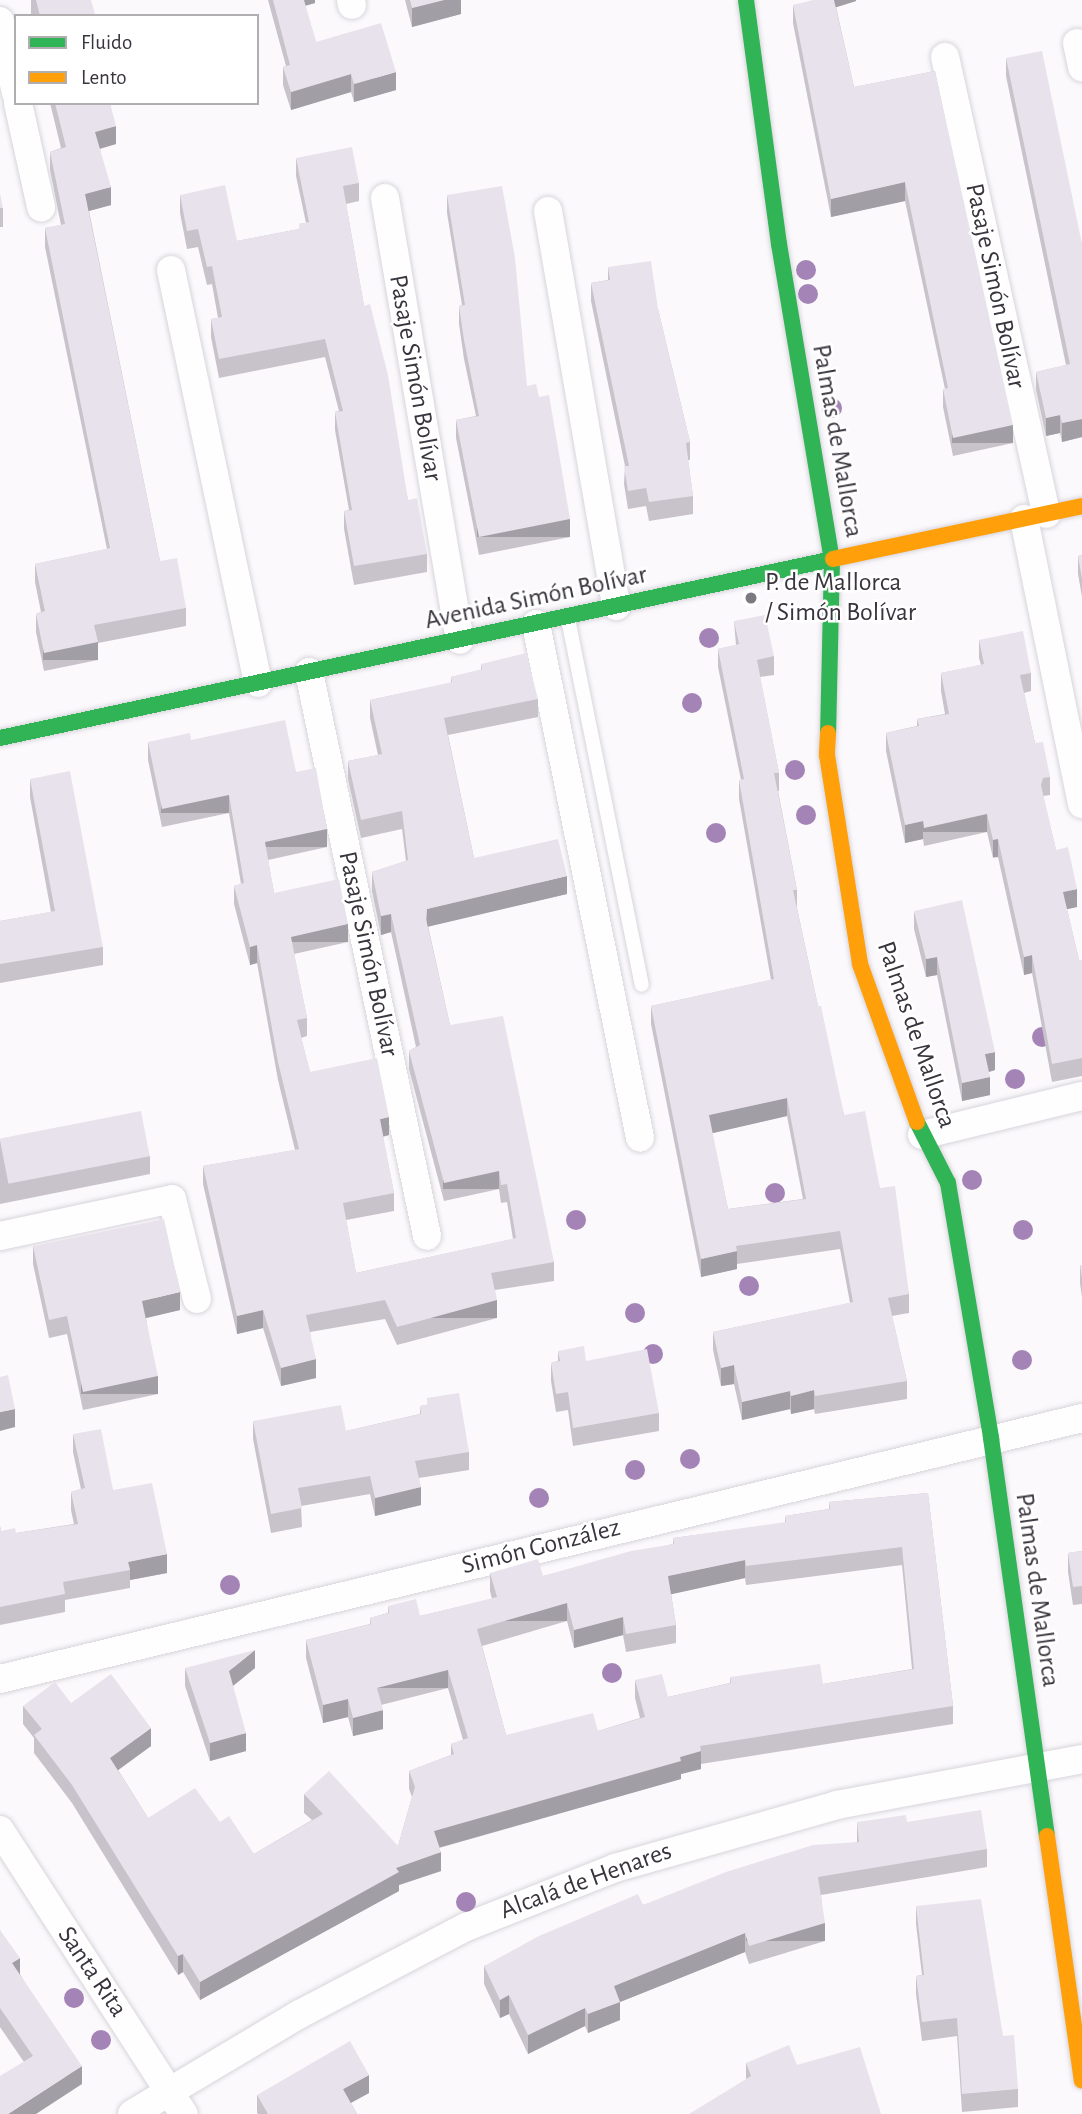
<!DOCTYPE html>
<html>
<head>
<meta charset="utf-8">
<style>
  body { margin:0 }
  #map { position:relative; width:1082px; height:2114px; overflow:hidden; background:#fbf9fc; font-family:"Alegreya Sans",sans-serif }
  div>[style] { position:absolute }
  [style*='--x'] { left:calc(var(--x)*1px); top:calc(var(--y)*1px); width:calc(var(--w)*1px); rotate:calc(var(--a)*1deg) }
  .roads { filter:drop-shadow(0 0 2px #d8d5db) drop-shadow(0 0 2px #d8d5db) }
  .lane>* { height:14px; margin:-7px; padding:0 7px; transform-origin:7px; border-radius:7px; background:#fefeff }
  .street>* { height:28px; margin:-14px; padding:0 14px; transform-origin:14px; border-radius:14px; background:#fefeff }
  .fast>* { height:16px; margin:-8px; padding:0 8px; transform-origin:8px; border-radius:8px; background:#30b455 }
  .slow>* { height:16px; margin:-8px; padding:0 8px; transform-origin:8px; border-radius:8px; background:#ff9f0a }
  .trees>* { width:20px; height:20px; margin:-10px; border-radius:50%; background:#a484b6 }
  .wall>* { inset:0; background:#c8c2cb; transform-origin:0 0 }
  .shaded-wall>* { inset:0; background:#a29ea5; transform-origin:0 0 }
  .building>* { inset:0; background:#e8e2ec; transform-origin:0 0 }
  .dots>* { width:19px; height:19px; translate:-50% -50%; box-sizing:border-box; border:4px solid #fff; border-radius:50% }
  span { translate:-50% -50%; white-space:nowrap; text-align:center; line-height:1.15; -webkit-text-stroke:5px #fff; paint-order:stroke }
  .street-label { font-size:26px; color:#39343d }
  .poi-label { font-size:26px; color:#39343d }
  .left { translate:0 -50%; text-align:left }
  .legend { position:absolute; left:14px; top:14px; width:245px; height:91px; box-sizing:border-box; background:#fff; border:2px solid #b0aeb1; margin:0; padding:9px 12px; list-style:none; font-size:21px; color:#39343d }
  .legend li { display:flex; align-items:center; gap:14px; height:35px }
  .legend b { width:35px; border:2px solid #b0aeb1 }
</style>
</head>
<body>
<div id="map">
  <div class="roads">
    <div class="lane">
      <div style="--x:568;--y:619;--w:373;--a:78.6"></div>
    </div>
    <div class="street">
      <div style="--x:351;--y:0;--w:5;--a:79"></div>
      <div style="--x:0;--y:21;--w:74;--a:77.5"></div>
      <div style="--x:1077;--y:43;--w:25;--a:78"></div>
      <div style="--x:945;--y:57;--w:468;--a:77.5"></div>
      <div style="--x:18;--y:103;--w:107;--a:77.5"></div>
      <div style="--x:385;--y:198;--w:448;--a:80.4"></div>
      <div style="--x:548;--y:211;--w:401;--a:80.2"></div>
      <div style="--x:171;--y:270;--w:422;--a:78.1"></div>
      <div style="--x:1024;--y:519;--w:291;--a:78.5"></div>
      <div style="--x:536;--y:624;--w:524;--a:78.56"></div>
      <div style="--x:309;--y:672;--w:576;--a:78.18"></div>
      <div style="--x:922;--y:1135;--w:165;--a:-13.7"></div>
      <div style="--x:0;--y:1236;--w:176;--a:-12.1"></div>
      <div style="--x:172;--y:1199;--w:103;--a:76"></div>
      <div style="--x:0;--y:1679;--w:1113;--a:-13.56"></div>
      <div style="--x:0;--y:1830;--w:338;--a:57.1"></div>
      <div style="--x:132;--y:2114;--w:196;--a:-30.8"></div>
      <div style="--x:300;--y:2014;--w:187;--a:-27.7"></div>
      <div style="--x:466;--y:1927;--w:160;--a:-21.6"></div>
      <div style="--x:615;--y:1868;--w:231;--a:-15.8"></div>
      <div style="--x:837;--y:1805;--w:249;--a:-10.6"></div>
    </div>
    <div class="fast">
      <div style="--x:746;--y:0;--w:246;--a:82.3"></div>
      <div style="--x:779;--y:244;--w:320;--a:80.5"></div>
      <div style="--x:832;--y:560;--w:173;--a:91.3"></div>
      <div style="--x:0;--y:738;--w:852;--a:-12.13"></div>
      <div style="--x:917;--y:1122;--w:68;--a:63.1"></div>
      <div style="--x:948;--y:1183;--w:259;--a:80.4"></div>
      <div style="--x:991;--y:1438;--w:402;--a:82"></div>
    </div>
    <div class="slow">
      <div style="--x:833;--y:559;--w:255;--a:-12"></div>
      <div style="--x:828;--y:733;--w:22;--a:93"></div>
      <div style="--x:827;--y:755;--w:212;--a:81"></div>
      <div style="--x:860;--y:964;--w:168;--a:70.2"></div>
      <div style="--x:1047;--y:1836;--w:247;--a:81.9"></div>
    </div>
  </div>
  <div class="trees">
    <div style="left:806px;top:270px"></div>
    <div style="left:808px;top:294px"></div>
    <div style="left:832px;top:408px"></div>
    <div style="left:709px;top:638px"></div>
    <div style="left:692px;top:703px"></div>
    <div style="left:795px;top:770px"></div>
    <div style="left:806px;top:815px"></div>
    <div style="left:716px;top:833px"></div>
    <div style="left:1042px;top:1037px"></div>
    <div style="left:1015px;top:1079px"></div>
    <div style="left:972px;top:1180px"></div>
    <div style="left:775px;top:1193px"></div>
    <div style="left:576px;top:1220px"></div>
    <div style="left:1023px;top:1230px"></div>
    <div style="left:749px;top:1286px"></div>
    <div style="left:635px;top:1313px"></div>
    <div style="left:653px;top:1354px"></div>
    <div style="left:1022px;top:1360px"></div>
    <div style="left:690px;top:1459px"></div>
    <div style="left:635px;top:1470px"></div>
    <div style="left:539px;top:1498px"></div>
    <div style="left:230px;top:1585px"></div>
    <div style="left:612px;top:1673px"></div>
    <div style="left:466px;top:1902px"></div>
    <div style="left:74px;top:1998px"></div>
    <div style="left:101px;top:2040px"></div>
  </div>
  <div class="wall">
    <div style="left:31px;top:0;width:60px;height:16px"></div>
    <div style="clip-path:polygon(268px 0,315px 0,315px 3px,305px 6px,316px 42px,396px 90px,354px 102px,351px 92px,291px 110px,283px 85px,283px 67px,286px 66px)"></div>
    <div style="clip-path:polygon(405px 0,461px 0,461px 14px,412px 27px)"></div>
    <div style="clip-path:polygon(856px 0,856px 1px,836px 7px,854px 87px,935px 71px,1013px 443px,953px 456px,943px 407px,943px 389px,945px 389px,905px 201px,831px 217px,793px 23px,793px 5px)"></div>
    <div style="clip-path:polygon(1006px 58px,1082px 244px,1082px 437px,1062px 442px,1060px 433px,1046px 436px,1036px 390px,1036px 372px,1066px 365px,1006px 76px)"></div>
    <div style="clip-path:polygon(50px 103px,110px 103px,116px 144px,100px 149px,111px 205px,89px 211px,160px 561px,186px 608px,186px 626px,98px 643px,98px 660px,44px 671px,36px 632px,36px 614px,41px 612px,35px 582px,35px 564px,107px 549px,45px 247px,45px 228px,61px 225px,50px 170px,50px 152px,61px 148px)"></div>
    <div style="clip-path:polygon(296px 158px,359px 183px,359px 201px,346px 204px,364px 306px,408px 500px,427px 554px,427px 572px,354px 585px,344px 529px,344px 511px,349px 510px,335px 430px,335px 412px,339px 411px,325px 357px,219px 378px,211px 337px,211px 319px,218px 318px,212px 284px,207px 285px,198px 247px,187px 249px,180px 213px,180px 195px,237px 241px,299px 229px,299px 224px,306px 223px,296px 176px)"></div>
    <div style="clip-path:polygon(447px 195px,527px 386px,570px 537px,479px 555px,456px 438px,456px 420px,476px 416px,464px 359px,459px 324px,459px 306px,462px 305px,447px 213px)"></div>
    <div style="left:0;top:208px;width:3px;height:19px"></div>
    <div style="clip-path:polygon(608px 267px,658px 309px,690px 442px,690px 460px,688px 460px,693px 496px,693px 514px,649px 521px,646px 506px,628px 509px,624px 484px,625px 466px,591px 301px,591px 283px,608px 280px)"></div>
    <div style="clip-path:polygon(1082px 555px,1082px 597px,1078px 574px,1078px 556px)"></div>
    <div style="clip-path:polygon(evenodd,734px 621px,774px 656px,774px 675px,760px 677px,779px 773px,779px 791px,778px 791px,797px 890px,797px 908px,818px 1006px,844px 1115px,880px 1188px,909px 1294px,909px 1313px,892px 1316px,907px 1381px,907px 1399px,815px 1414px,814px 1409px,791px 1414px,790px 1409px,742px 1420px,734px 1384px,721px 1386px,713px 1350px,713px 1332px,850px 1303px,840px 1249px,737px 1264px,737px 1269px,701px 1277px,651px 1024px,651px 1006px,771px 980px,739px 799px,739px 780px,741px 780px,718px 667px,718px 649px,736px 645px,734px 621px,787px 1116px,803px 1199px,728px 1209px,712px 1133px,787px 1116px)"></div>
    <div style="clip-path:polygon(979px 640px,1031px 673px,1031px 691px,1024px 693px,1035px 743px,1050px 777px,1050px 795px,1043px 796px,1056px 850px,1077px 907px,1067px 909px,1079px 960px,1082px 960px,1082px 1076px,1052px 1082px,1032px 973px,1024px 975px,998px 857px,993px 858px,987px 832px,924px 846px,923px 839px,905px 843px,886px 751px,886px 733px,917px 726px,917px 719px,945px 714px,941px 691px,941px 673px,981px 665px,979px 658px)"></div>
    <div style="clip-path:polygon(481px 664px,538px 699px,538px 717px,448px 735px,474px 858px,567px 894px,428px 926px,450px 1025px,554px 1262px,554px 1281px,495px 1290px,497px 1318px,397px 1345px,385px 1319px,310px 1332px,316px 1378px,281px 1386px,263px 1328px,237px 1334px,203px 1184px,203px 1166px,295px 1150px,278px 1080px,257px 963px,250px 965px,234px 904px,234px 886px,241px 884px,229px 813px,162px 827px,148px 760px,148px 742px,191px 740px,296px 772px,327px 847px,268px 860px,274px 893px,348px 942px,294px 954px,307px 1018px,307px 1036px,301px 1038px,310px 1072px,389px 1135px,383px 1137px,394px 1193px,394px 1211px,346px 1220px,356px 1273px,513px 1239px,507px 1202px,501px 1203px,499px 1189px,444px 1201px,409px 1069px,409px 1051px,416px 1047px,391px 932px,381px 935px,372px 891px,372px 872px,406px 861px,402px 829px,361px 838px,348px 779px,348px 761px,378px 755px,370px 718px,370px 700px,451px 683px,451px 677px,481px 670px)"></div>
    <div style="clip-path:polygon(30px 779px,103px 947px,103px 965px,0 983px,0 921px,51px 912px,30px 797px)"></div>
    <div style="clip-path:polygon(914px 911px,995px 1070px,989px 1072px,990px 1095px,962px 1101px,937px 975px,926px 977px,914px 929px)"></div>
    <div style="clip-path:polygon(0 1139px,150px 1156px,150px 1174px,0 1204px)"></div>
    <div style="clip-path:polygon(33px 1246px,180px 1310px,146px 1318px,158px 1394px,83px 1410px,67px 1334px,49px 1338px,33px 1264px)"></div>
    <div style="clip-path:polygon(1080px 1265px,1082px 1265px,1082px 1297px,1080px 1283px)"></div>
    <div style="clip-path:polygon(558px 1351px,586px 1361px,659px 1413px,659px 1431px,573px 1446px,568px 1410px,556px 1412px,551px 1381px,551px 1363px,558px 1361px)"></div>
    <div style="clip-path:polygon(427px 1398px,469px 1452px,469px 1470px,419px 1478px,421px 1505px,375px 1516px,370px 1494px,301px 1506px,302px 1527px,271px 1533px,253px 1439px,253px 1421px,346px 1431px,420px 1414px,420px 1406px,427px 1405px)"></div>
    <div style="clip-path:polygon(73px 1434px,113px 1490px,167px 1573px,130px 1580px,130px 1588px,65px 1600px,65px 1612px,0 1625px,0 1526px,1px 1531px,16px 1533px,74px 1524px,71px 1510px,71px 1492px,81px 1489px,73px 1452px)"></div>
    <div style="clip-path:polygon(evenodd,928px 1493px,953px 1706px,953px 1724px,701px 1764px,701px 1769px,681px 1774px,681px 1779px,439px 1848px,441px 1871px,399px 1885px,399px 1891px,200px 2000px,183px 1972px,178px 1975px,72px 1803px,34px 1753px,34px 1738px,23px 1724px,23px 1706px,71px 1703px,151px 1746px,118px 1770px,148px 1818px,220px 1822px,254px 1854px,312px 1820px,304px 1813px,304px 1794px,398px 1846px,412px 1797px,409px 1789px,409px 1771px,451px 1755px,451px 1744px,463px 1740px,448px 1688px,381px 1705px,383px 1729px,353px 1736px,348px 1717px,323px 1723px,306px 1658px,306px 1640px,370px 1624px,370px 1618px,388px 1613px,388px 1606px,420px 1616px,492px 1599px,490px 1591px,490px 1573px,543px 1576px,673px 1544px,673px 1538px,785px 1523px,785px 1516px,829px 1509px,829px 1502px,928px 1493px,902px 1565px,912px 1669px,823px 1684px,730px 1677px,730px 1683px,668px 1697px,635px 1680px,635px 1698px,640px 1718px,598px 1731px,506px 1735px,482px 1646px,567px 1621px,574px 1648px,623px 1635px,626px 1652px,676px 1643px,676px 1625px,671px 1594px,745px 1578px,746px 1585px,902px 1565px)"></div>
    <div style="clip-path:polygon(1082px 1551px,1082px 1604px,1073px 1605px,1068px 1572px,1068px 1553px)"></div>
    <div style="clip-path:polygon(185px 1668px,255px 1668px,233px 1686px,246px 1751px,210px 1761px,185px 1686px)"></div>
    <div style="clip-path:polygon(857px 1822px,907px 1822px,987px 1849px,987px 1867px,821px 1895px,825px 1941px,749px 1964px,745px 1952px,620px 2002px,620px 2020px,588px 2033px,585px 2026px,528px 2054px,509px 2014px,500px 2018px,484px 1984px,484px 1966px,643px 1905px,857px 1842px)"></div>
    <div style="clip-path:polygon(916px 1906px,1003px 2036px,1018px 2089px,1018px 2107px,962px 2112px,957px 2036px,922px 2041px,916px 1994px,916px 1976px,922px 1975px,916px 1924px)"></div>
    <div style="clip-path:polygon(0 1930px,20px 1974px,82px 2084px,24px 2062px,0 2027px)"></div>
    <div style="clip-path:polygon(746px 2063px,797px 2065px,746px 2079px)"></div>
    <div style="clip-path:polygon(369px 2093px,351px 2103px,357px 2114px,258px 2114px,257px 2113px,257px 2095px)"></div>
  </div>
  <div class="shaded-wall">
    <div style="clip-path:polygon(300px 0,315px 0,315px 3px,300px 7px)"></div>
    <div style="clip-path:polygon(444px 0,461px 0,461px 14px,412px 27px,412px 8px)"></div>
    <div style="clip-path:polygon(815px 0,856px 0,856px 1px,815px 14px)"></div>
    <div style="clip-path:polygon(396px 72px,396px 90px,354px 102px,354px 84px)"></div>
    <div style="clip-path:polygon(351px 74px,351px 92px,291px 110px,291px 92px)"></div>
    <div style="clip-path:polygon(116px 126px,116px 144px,95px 150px,95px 132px)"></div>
    <div style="clip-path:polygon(905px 182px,905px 201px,831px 217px,831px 199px)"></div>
    <div style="clip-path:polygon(111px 187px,111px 205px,85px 212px,85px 194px)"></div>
    <div style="clip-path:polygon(1060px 415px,1060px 433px,1046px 436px,1046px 418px)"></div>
    <div style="clip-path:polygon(1082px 419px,1082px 437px,1062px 442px,1062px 423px)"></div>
    <div style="left:1013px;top:425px;width:18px;height:61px;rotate:90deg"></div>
    <div style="left:570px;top:519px;width:18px;height:93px;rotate:90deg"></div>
    <div style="left:98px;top:642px;width:18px;height:55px;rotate:90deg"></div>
    <div style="left:229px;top:795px;width:18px;height:68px;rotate:90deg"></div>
    <div style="left:987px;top:814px;width:18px;height:65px;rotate:90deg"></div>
    <div style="clip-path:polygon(923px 821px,923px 839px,905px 843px,905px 825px)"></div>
    <div style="left:327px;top:829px;width:18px;height:63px;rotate:90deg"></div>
    <div style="left:998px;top:839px;width:18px;height:5px;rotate:90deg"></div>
    <div style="clip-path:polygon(567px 876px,567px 894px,427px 927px,426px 937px,427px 909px)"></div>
    <div style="clip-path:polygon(1077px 889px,1077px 907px,1063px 910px,1063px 892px)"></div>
    <div style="clip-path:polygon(391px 914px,391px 932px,381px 935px,381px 916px)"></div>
    <div style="left:348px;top:924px;width:18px;height:58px;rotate:90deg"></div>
    <div style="clip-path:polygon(257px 945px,257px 963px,250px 965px,250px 947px)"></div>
    <div style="clip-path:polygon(1032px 955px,1032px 973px,1024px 975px,1024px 957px)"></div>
    <div style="clip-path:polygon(937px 957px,937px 975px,926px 977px,926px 959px)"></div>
    <div style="clip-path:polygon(995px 1052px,995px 1070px,985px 1073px,985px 1054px)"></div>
    <div style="clip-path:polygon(990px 1077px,990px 1095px,962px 1101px,962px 1083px)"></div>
    <div style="clip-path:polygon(787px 1098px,787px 1116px,709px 1134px,709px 1115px)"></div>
    <div style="clip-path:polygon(389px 1117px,389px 1135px,380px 1137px,380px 1119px)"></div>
    <div style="left:499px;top:1171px;width:18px;height:56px;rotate:90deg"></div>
    <div style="clip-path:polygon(737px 1251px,737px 1269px,701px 1277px,701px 1259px)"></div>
    <div style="clip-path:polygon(180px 1292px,180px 1310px,142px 1319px,142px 1301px)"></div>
    <div style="left:497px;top:1300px;width:18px;height:104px;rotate:90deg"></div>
    <div style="clip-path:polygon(263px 1310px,263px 1328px,237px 1334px,237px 1316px)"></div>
    <div style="clip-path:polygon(316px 1359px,316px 1378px,281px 1386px,281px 1368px)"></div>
    <div style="clip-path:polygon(734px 1365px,734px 1384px,721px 1386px,721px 1368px)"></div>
    <div style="left:158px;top:1376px;width:18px;height:77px;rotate:90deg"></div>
    <div style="clip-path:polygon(814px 1390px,814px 1409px,791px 1414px,791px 1396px)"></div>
    <div style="clip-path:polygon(790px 1391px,790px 1409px,742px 1420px,742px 1402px)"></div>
    <div style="clip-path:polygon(15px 1409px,15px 1427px,0 1431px,0 1412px)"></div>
    <div style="clip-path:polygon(421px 1487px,421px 1505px,375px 1516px,375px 1498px)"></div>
    <div style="clip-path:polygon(167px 1554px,167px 1573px,130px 1580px,130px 1570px,128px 1562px)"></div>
    <div style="clip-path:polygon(745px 1560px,745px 1578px,668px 1595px,668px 1576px)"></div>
    <div style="left:567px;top:1603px;width:18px;height:94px;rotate:90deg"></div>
    <div style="clip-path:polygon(623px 1617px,623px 1635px,574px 1648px,574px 1630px)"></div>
    <div style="clip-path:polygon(255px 1650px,255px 1668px,229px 1689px,229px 1671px)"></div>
    <div style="left:448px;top:1670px;width:18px;height:73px;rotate:90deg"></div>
    <div style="clip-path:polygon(348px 1699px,348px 1717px,323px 1723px,323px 1705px)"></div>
    <div style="clip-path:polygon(383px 1710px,383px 1729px,353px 1736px,353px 1718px)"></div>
    <div style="clip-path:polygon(151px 1728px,151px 1746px,110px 1776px,110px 1758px)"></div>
    <div style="clip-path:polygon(246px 1733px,246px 1751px,210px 1761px,210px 1743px)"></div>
    <div style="clip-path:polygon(701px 1751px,701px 1769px,681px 1774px,681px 1779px,434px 1849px,434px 1831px,680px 1757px)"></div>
    <div style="clip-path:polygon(441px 1852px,441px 1871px,399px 1885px,399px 1891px,200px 2000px,200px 1982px,396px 1868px)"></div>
    <div style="left:825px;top:1923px;width:18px;height:79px;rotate:90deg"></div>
    <div style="clip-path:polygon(745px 1933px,745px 1952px,620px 2002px,620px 2020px,588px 2033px,588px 2014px,614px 1986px)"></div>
    <div style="clip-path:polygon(183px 1954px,183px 1972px,178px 1975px,178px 1956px)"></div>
    <div style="clip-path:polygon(20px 1958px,20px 1976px,12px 1963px)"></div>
    <div style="clip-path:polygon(509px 1995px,509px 2014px,500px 2018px,500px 2000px)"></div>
    <div style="clip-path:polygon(585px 2008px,585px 2026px,528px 2054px,528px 2035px)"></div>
    <div style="clip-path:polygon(82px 2066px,82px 2084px,36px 2114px,8px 2114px)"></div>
    <div style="clip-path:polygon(369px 2075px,369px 2093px,343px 2107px,343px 2089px)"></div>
  </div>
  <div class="building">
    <div style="clip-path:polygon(36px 0,91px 0,95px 14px,90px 16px,40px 16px)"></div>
    <div style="clip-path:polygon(273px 0,304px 0,316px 42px,381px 23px,396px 72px,354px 84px,351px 74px,291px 92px,283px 67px,290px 65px)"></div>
    <div style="clip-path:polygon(410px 0,444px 0,412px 8px)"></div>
    <div style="clip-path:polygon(813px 0,834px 0,854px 87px,935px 71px,1013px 425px,953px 438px,943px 389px,948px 388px,905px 182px,831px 199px,793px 5px)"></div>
    <div style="clip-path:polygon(1042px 51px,1082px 244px,1082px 419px,1062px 423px,1060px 415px,1046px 418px,1036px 372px,1070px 364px,1006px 58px)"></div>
    <div style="clip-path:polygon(55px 103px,110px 103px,116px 126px,95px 132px,111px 187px,85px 194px,160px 561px,177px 558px,186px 608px,94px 625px,98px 642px,44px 653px,36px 614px,45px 611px,35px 564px,110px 548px,45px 228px,65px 224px,50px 152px,66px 147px)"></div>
    <div style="clip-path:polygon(352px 147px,359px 183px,343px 186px,364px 306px,370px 304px,388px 375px,408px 500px,417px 498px,427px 554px,354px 566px,344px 511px,352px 510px,335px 412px,343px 411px,325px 339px,219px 359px,211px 319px,222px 317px,212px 266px,207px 267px,198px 229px,187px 231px,180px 195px,225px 185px,237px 241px,299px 229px,299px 224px,309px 222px,296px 158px)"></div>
    <div style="clip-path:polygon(502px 186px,515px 258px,527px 386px,536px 384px,539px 397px,549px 395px,570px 519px,479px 537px,456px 420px,479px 416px,464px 340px,459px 306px,465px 305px,447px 195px)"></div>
    <div style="clip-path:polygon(0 193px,3px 208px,0 208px)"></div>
    <div style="clip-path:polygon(651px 261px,658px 309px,690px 442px,686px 443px,693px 496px,649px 502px,646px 488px,628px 491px,624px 466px,629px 466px,591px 283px,610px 280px,608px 267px)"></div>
    <div style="clip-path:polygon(1082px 555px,1082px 579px,1078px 556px)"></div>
    <div style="clip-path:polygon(evenodd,765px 615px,774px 656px,757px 660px,779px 773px,774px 773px,797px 890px,793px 890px,818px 1006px,821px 1006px,844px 1115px,865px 1111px,880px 1188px,895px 1186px,909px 1294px,888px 1298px,907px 1381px,815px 1396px,814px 1390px,791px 1396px,790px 1391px,742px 1402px,734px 1365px,721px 1368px,713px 1332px,853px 1302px,840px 1231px,736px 1246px,737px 1251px,701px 1259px,651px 1006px,774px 979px,739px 780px,744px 779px,718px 649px,739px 644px,734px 621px,765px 615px,787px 1098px,806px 1199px,728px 1209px,709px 1115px,787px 1098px)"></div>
    <div style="clip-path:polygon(1023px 631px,1031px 673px,1020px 675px,1035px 743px,1043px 742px,1050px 777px,1043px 778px,1041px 785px,1056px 850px,1068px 847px,1077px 889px,1063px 892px,1079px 960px,1082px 960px,1082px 1058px,1052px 1064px,1032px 955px,1024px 957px,998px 839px,993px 840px,987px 814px,924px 828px,923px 821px,905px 825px,886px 733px,919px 726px,917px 719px,949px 714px,941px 673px,984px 664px,979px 640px)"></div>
    <div style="clip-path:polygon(526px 653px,538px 699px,444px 718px,474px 858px,558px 839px,567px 876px,427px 909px,426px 919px,450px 1025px,503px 1016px,554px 1262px,491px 1273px,497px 1300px,397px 1327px,385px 1300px,306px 1315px,316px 1359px,281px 1368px,263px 1310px,237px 1316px,203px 1166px,299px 1149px,278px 1062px,257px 945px,250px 947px,234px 886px,244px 883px,229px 795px,162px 809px,148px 742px,190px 733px,191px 740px,285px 720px,296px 772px,316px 768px,327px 829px,265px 842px,274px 893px,339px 879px,348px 924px,291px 937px,307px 1018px,297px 1020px,310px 1072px,377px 1058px,389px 1117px,380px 1119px,394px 1193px,343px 1203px,356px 1273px,516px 1238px,507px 1184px,501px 1185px,499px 1171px,444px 1183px,409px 1051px,420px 1045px,391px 914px,381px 916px,372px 872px,408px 860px,402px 811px,361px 820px,348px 761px,382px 754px,370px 700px,452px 682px,451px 677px,482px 669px,481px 664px)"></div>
    <div style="clip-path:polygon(70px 771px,103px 947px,0 964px,0 921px,55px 911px,30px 779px)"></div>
    <div style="clip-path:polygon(962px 900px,995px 1052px,985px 1054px,990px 1077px,962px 1083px,937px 957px,926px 959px,914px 911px)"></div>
    <div style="left:141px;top:1111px;width:46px;height:144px;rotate:79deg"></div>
    <div style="clip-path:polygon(164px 1219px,180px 1292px,142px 1301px,158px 1376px,83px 1392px,67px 1316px,49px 1320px,33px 1246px)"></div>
    <div style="clip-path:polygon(1080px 1265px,1082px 1265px,1082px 1278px)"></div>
    <div style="clip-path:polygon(584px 1346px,586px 1361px,647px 1349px,659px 1413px,573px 1428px,568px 1392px,556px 1394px,551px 1363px,560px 1361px,558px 1351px)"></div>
    <div style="clip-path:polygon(8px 1375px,15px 1409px,0 1412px,0 1377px)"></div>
    <div style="clip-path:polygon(459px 1393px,469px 1452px,415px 1461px,421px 1487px,375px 1498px,370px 1476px,298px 1488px,302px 1508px,271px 1514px,253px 1421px,341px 1405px,346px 1431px,421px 1414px,420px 1406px,427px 1405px,427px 1398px)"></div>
    <div style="clip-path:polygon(101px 1429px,113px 1490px,152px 1483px,167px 1554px,128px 1562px,130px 1570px,63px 1582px,65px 1594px,0 1607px,0 1526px,1px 1531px,15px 1528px,16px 1533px,78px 1524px,71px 1492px,85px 1488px,73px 1434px)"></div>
    <div style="clip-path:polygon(evenodd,928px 1493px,953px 1706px,700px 1746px,701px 1751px,680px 1757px,681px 1761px,434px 1831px,441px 1852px,396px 1868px,399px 1872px,200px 1982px,183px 1954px,178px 1956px,72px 1785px,34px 1735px,42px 1729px,23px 1706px,55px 1682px,71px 1703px,111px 1674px,151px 1728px,110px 1758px,148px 1818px,195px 1788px,220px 1822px,229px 1816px,254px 1854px,323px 1814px,304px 1794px,329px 1771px,398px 1846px,415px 1787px,409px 1771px,454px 1754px,451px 1744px,468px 1738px,448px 1670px,377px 1688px,383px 1710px,353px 1718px,348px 1699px,323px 1705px,306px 1640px,371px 1624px,370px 1618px,389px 1613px,388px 1606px,416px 1599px,420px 1616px,497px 1597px,490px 1573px,538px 1559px,543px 1576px,631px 1551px,674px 1544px,673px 1538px,786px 1522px,785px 1516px,830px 1509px,829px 1502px,928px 1493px,902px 1547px,914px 1669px,823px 1684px,820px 1664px,730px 1677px,731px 1683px,668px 1697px,662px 1674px,635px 1680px,645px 1717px,598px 1731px,593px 1713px,506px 1735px,477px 1629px,567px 1603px,574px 1630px,623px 1617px,626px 1634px,676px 1625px,668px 1576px,745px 1560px,746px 1566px,902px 1547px)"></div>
    <div style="clip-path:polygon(1082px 1551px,1082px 1586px,1073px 1587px,1068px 1553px)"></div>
    <div style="clip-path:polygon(255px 1650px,229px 1671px,246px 1733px,210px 1743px,185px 1668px)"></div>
    <div style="clip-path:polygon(981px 1810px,987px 1849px,818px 1877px,825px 1923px,749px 1946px,745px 1933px,614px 1986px,620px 2002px,588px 2014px,585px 2008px,528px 2035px,509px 1995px,500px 2000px,484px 1966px,539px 1936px,638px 1894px,643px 1905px,726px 1872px,813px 1845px,859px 1842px,857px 1822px,906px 1815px,907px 1822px)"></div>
    <div style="clip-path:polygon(981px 1899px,1003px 2036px,1014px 2035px,1018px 2089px,962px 2094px,957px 2018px,922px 2022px,916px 1976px,924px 1975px,916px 1906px)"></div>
    <div style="clip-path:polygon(0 1930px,20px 1958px,12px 1963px,82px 2066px,8px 2114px,0 2114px,0 2076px,33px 2056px,0 2008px)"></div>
    <div style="clip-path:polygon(350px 2041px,369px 2075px,343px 2089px,357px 2114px,268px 2114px,257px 2095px)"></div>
    <div style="clip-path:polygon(789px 2045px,797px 2065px,860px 2047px,881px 2114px,689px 2114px,751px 2076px,746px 2063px)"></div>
  </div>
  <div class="dots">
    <div style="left:751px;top:598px;background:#7d7980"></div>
  </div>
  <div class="street-label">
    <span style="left:995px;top:286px;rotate:78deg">Pasaje Simón Bolívar</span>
    <span style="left:415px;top:378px;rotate:80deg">Pasaje Simón Bolívar</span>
    <span style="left:837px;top:441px;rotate:80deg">Palmas de Mallorca</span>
    <span style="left:536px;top:598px;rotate:-12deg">Avenida Simón Bolívar</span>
    <span style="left:368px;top:954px;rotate:78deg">Pasaje Simón Bolívar</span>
    <span style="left:916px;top:1035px;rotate:71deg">Palmas de Mallorca</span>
    <span style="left:541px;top:1547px;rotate:-14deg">Simón González</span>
    <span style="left:1037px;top:1590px;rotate:82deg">Palmas de Mallorca</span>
    <span style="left:586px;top:1881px;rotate:-20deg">Alcalá de Henares</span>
    <span style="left:92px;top:1972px;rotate:56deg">Santa Rita</span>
  </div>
  <div class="poi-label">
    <span class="left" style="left:765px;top:598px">P. de Mallorca<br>/ Simón Bolívar</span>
  </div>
  <ul class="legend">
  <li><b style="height:9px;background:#30b455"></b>Fluido</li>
  <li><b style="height:9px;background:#ff9f0a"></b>Lento</li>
  </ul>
</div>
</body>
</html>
